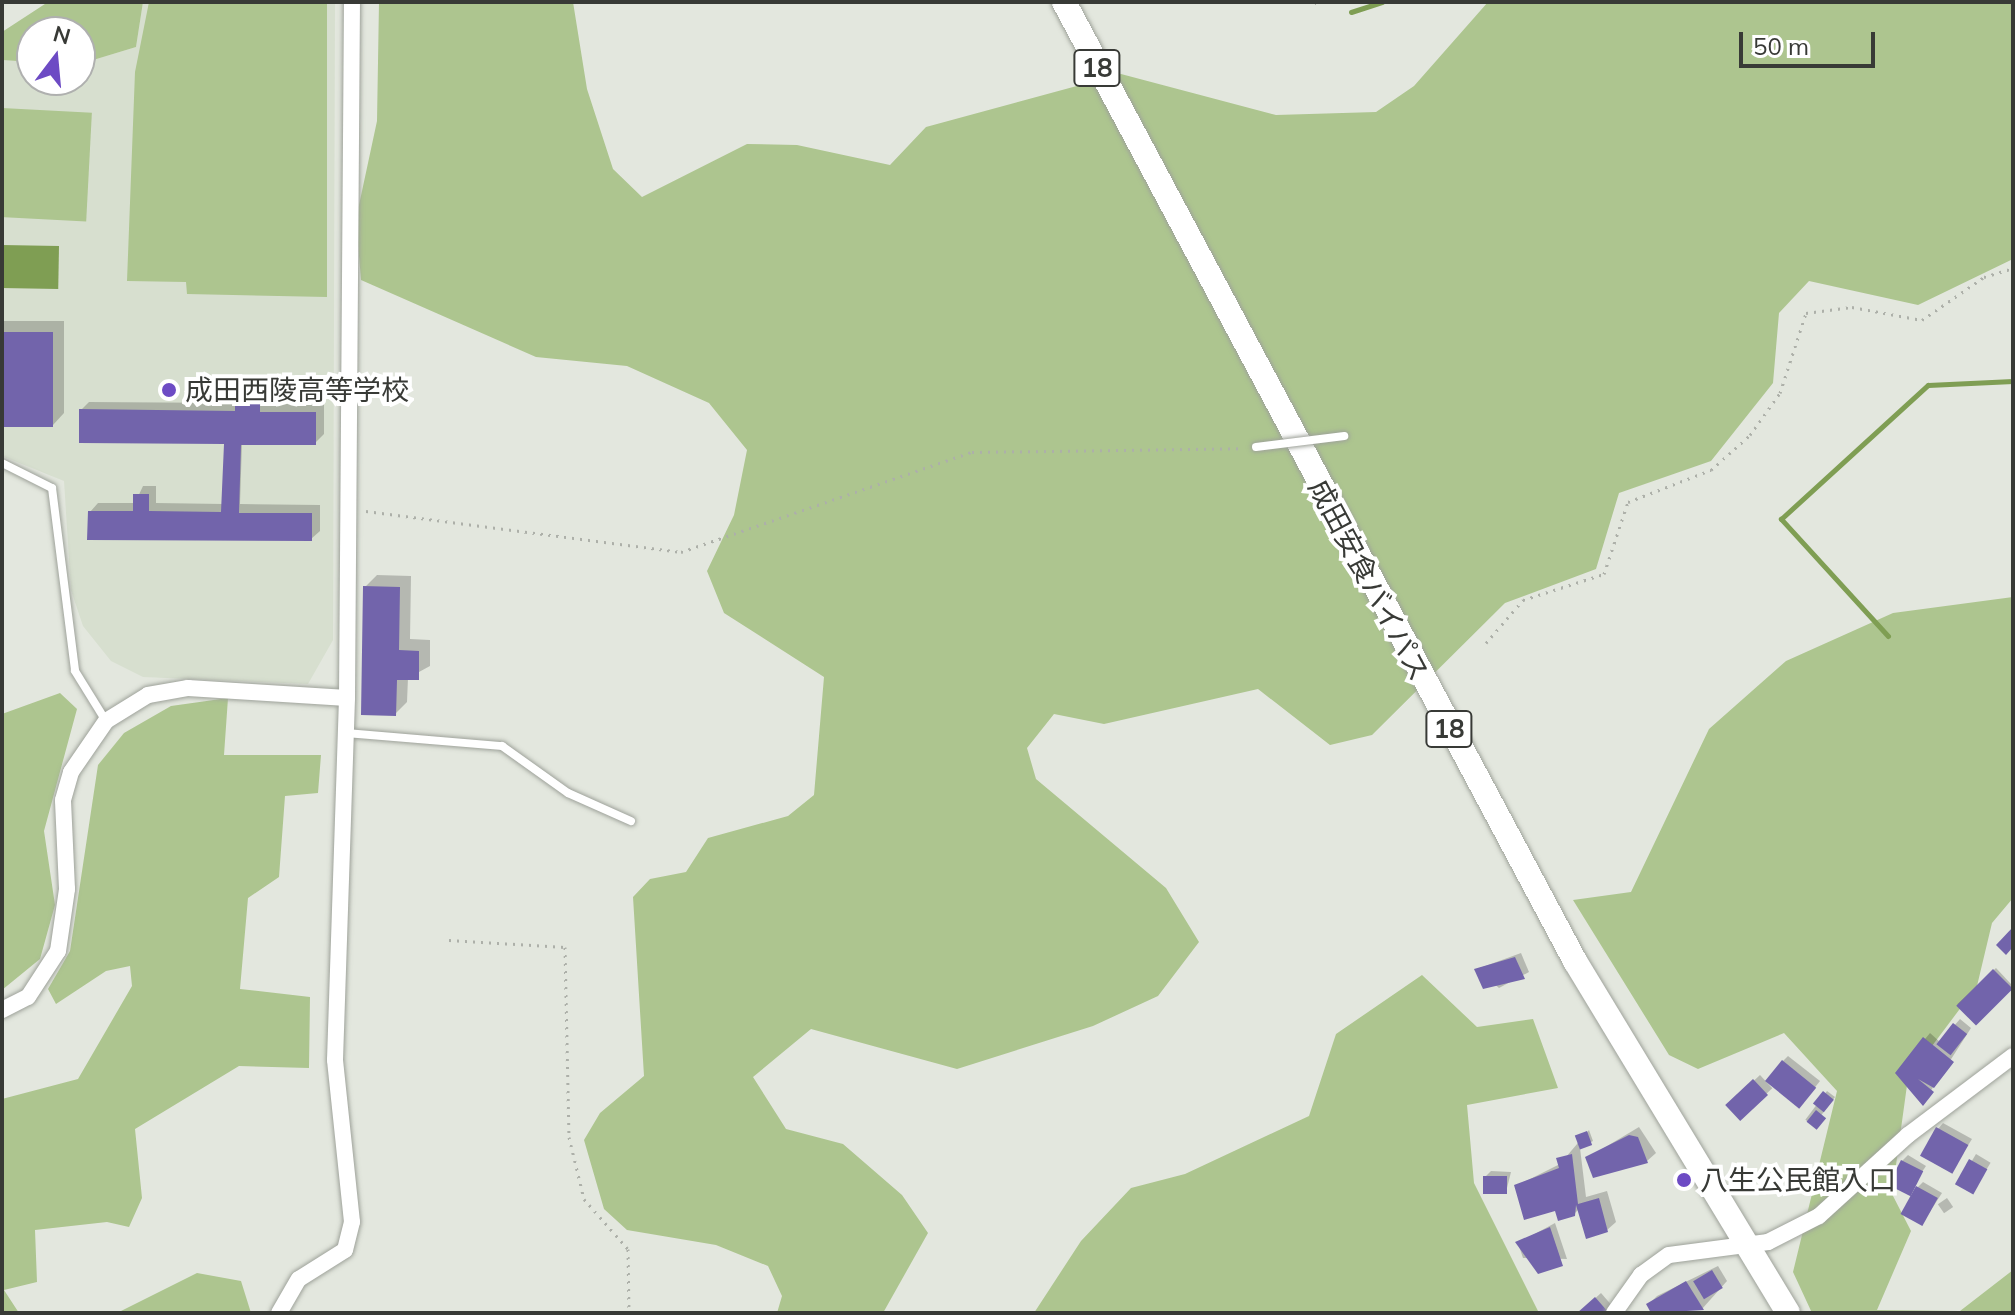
<!DOCTYPE html>
<html>
<head>
<meta charset="utf-8">
<style>
  body { margin:0 }
  #map { position:relative; width:2015px; height:1315px; overflow:hidden; background:#e3e7de; font-family:Mulish,"Noto Sans JP",sans-serif }
  div>[style] { position:absolute }
  [style*='--x'] { left:calc(var(--x)*1px); top:calc(var(--y)*1px); width:calc(var(--w)*1px); rotate:calc(var(--a)*1deg) }
  .built>* { inset:0; background:#d7dfcf }
  .green>* { inset:0; background:#adc58f; transform-origin:0 0 }
  .water>* { inset:0; background:#7f9e53; transform-origin:0 0 }
  .shadow>* { inset:0; background:#0003; transform-origin:0 0 }
  .stream>* { height:5px; margin:-2.5px; padding:0 2.5px; transform-origin:2.5px; border-radius:2.5px; background:#7f9e53 }
  .building>* { inset:0; background:#7264ab; transform-origin:0 0 }
  .path>* { height:3px; margin-top:-1.5px; transform-origin:0; background:repeating-linear-gradient(90deg,#adb0a9 0 2px,transparent 0 8px) }
  .roads { filter:drop-shadow(0 0 2px #9ea29a) drop-shadow(0 0 2px #9ea29a) }
  .service>* { height:8px; margin:-4px; padding:0 4px; transform-origin:4px; border-radius:4px; background:#fff }
  .minor>* { height:16px; margin:-8px; padding:0 8px; transform-origin:8px; border-radius:8px; background:#fff }
  .primary>* { height:24px; margin:-12px; padding:0 12px; transform-origin:12px; border-radius:12px; background:#fff }
  .bridges { filter:drop-shadow(0 0 2px #9ea29a) drop-shadow(0 0 2px #9ea29a) }
  .service-bridge>* { height:8px; margin:-4px; padding:0 4px; transform-origin:4px; border-radius:4px; background:#fff }
  .dots>* { width:22px; height:22px; translate:-50% -50%; box-sizing:border-box; border:4px solid #fff; border-radius:50% }
  span { translate:-50% -50%; white-space:nowrap; text-align:center; line-height:1.15; -webkit-text-stroke:8px #fff; paint-order:stroke }
  .shield-label span { padding:2px 6px; background:#fff; border:2px solid; border-radius:6px; -webkit-text-stroke-width:0 }
  .shield-label { font-size:26px; color:#383a36; font-weight:700 }
  .poi-label { font-size:28px; color:#383a36 }
  .left { translate:0 -50%; text-align:left }
  .street-label { font-size:28px; color:#383a36 }
  .frame { position:absolute; inset:0; border:4px solid #383a36; pointer-events:none }
  .north { position:absolute; left:16px; top:16px; width:80px; height:80px; box-sizing:border-box; background:#fff; border:2px solid #afb0af; border-radius:50%; rotate:16deg; font-size:22px; font-weight:700; line-height:32px; text-align:center; color:#383a36 }
  .north::after { content:''; display:block; margin:auto; width:28px; height:36px; background:#6d4bc4; clip-path:polygon(50% 0,100% 100%,50% 72%,0 100%) }
  .scale { position:absolute; left:1739px; top:32px; width:136px; height:36px; box-sizing:border-box; border:4px solid #383a36; border-top:0; padding-left:10px; font-size:24px; line-height:28px; white-space:nowrap; color:#383a36; -webkit-text-stroke:6px #fff; paint-order:stroke }
</style>
</head>
<body>
<div id="map">
  <div class="built">
    <div style="clip-path:polygon(143px 2px,335px 2px,333px 640px,308px 684px,143px 677px,111px 661px,83px 626px,71px 590px,64px 481px,2px 456px,2px 60px,32px 62px,32px 80px,80px 80px,80px 64px,136px 47px)"></div>
  </div>
  <div class="green">
    <div style="clip-path:polygon(48px 2px,143px 2px,136px 47px,80px 64px,80px 32px,32px 32px,32px 62px,2px 60px,2px 32px)"></div>
    <div style="clip-path:polygon(149px 2px,327px 2px,327px 297px,187px 294px,186px 282px,127px 281px,135px 72px)"></div>
    <div style="clip-path:polygon(379px 2px,573px 2px,587px 89px,613px 169px,642px 197px,747px 144px,797px 145px,890px 165px,926px 127px,1121px 74px,1276px 115px,1376px 112px,1414px 86px,1488px 2px,2013px 2px,2013px 259px,1918px 305px,1809px 281px,1779px 313px,1773px 383px,1711px 461px,1619px 493px,1596px 569px,1505px 603px,1372px 735px,1330px 745px,1258px 689px,1104px 724px,1054px 714px,1027px 748px,1036px 779px,1166px 888px,1199px 942px,1158px 996px,1093px 1026px,957px 1069px,811px 1029px,753px 1077px,786px 1129px,843px 1144px,902px 1195px,928px 1233px,883px 1313px,777px 1313px,782px 1296px,768px 1266px,716px 1245px,627px 1230px,604px 1209px,584px 1140px,600px 1113px,644px 1076px,633px 897px,650px 879px,686px 872px,708px 838px,788px 816px,814px 795px,824px 677px,724px 613px,707px 571px,734px 515px,747px 450px,709px 403px,627px 366px,536px 357px,361px 280px,356px 219px,377px 121px)"></div>
    <div style="left:2px;top:108px;width:90px;height:109px;rotate:3deg"></div>
    <div style="clip-path:polygon(2013px 597px,2013px 898px,1992px 923px,1977px 986px,1908px 1078px,1892px 1194px,1911px 1231px,1877px 1310px,1960px 1311px,2013px 1270px,2013px 1313px,1812px 1313px,1793px 1272px,1837px 1091px,1784px 1033px,1698px 1069px,1669px 1055px,1573px 900px,1631px 892px,1709px 729px,1786px 661px,1893px 613px)"></div>
    <div style="clip-path:polygon(60px 693px,77px 709px,44px 831px,55px 905px,40px 959px,2px 990px,2px 714px)"></div>
    <div style="clip-path:polygon(228px 698px,224px 755px,321px 755px,318px 793px,285px 796px,279px 877px,248px 898px,240px 989px,310px 997px,309px 1068px,239px 1066px,135px 1129px,142px 1198px,129px 1227px,107px 1222px,35px 1230px,37px 1282px,4px 1290px,19px 1313px,2px 1313px,2px 1099px,78px 1079px,132px 986px,130px 966px,106px 971px,56px 1004px,48px 989px,70px 951px,98px 765px,124px 733px,171px 706px)"></div>
    <div style="clip-path:polygon(1422px 975px,1477px 1027px,1533px 1019px,1558px 1088px,1467px 1105px,1474px 1183px,1539px 1313px,1034px 1313px,1081px 1241px,1131px 1188px,1185px 1174px,1309px 1116px,1336px 1034px)"></div>
    <div style="clip-path:polygon(197px 1273px,241px 1281px,251px 1313px,117px 1313px)"></div>
  </div>
  <div class="water">
    <div style="left:2px;top:245px;width:57px;height:43px;rotate:1deg"></div>
  </div>
  <div class="shadow">
    <div style="clip-path:polygon(2px 321px,64px 321px,64px 413px,53px 425px,2px 425px)"></div>
    <div style="clip-path:polygon(246px 385px,268px 385px,268px 404px,324px 404px,324px 434px,315px 443px,242px 442px,240px 504px,320px 505px,320px 531px,311px 539px,90px 512px,98px 503px,135px 503px,143px 486px,156px 486px,156px 503px,224px 504px,229px 442px,81px 410px,89px 402px,237px 403px)"></div>
    <div style="clip-path:polygon(377px 575px,411px 576px,410px 639px,430px 640px,430px 666px,408px 678px,407px 702px,395px 714px,365px 587px)"></div>
    <div style="clip-path:polygon(1521px 953px,1529px 972px,1499px 988px,1477px 969px)"></div>
    <div style="left:1996px;top:968px;width:25px;height:53px;rotate:47deg"></div>
    <div style="clip-path:polygon(1960px 1019px,1971px 1028px,1923px 1103px,1897px 1073px,1930px 1033px,1940px 1042px)"></div>
    <div style="clip-path:polygon(1788px 1056px,1820px 1081px,1805px 1100px,1783px 1061px)"></div>
    <div style="left:1760px;top:1075px;width:18px;height:44px;rotate:47deg"></div>
    <div style="left:1827px;top:1091px;width:10px;height:36px;rotate:37deg"></div>
    <div style="clip-path:polygon(1943px 1123px,1972px 1139px,1952px 1171px,1938px 1129px)"></div>
    <div style="clip-path:polygon(1639px 1127px,1656px 1153px,1647px 1161px,1587px 1158px)"></div>
    <div style="clip-path:polygon(1589px 1130px,1593px 1141px,1580px 1148px,1586px 1197px,1607px 1191px,1616px 1222px,1607px 1230px,1579px 1209px,1574px 1214px,1516px 1186px,1560px 1164px)"></div>
    <div style="left:1976px;top:1154px;width:17px;height:34px;rotate:31deg"></div>
    <div style="clip-path:polygon(1908px 1155px,1926px 1166px,1908px 1193px,1902px 1161px)"></div>
    <div style="clip-path:polygon(1491px 1171px,1511px 1172px,1506px 1192px,1485px 1177px)"></div>
    <div style="clip-path:polygon(1923px 1182px,1942px 1193px,1922px 1224px,1918px 1187px)"></div>
    <div style="left:1947px;top:1198px;width:11px;height:11px;rotate:56deg"></div>
    <div style="clip-path:polygon(1555px 1223px,1567px 1259px,1523px 1258px,1518px 1243px)"></div>
    <div style="clip-path:polygon(1718px 1266px,1727px 1281px,1702px 1309px,1653px 1313px,1648px 1305px,1657px 1296px)"></div>
    <div style="clip-path:polygon(1601px 1293px,1614px 1308px,1608px 1313px,1579px 1313px)"></div>
  </div>
  <div class="stream">
    <div style="--x:1351;--y:12;--w:33;--a:-18"></div>
    <div style="--x:1888;--y:636;--w:159;--a:-132.4"></div>
    <div style="--x:1781;--y:519;--w:199;--a:-42.4"></div>
    <div style="--x:1928;--y:385;--w:85;--a:-2.7"></div>
  </div>
  <div class="building">
    <div style="left:2px;top:332px;width:51px;height:95px"></div>
    <div style="clip-path:polygon(235px 392px,260px 393px,260px 412px,316px 412px,316px 445px,241px 445px,239px 513px,312px 513px,312px 541px,87px 540px,88px 511px,133px 511px,133px 494px,149px 494px,149px 511px,221px 512px,224px 444px,79px 443px,79px 409px,235px 411px)"></div>
    <div style="clip-path:polygon(363px 586px,400px 587px,399px 650px,419px 651px,419px 680px,397px 680px,396px 716px,361px 715px)"></div>
    <div style="clip-path:polygon(2013px 927px,2013px 947px,2006px 955px,1996px 945px)"></div>
    <div style="clip-path:polygon(1515px 957px,1525px 979px,1483px 989px,1474px 969px)"></div>
    <div style="left:1993px;top:969px;width:28px;height:52px;rotate:45deg"></div>
    <div style="left:1953px;top:1023px;width:18px;height:27px;rotate:38deg"></div>
    <div style="clip-path:polygon(1923px 1037px,1954px 1062px,1934px 1088px,1918px 1079px,1934px 1092px,1923px 1106px,1895px 1073px)"></div>
    <div style="left:1782px;top:1060px;width:44px;height:27px;rotate:39deg"></div>
    <div style="left:1753px;top:1079px;width:22px;height:38px;rotate:47deg"></div>
    <div style="left:1823px;top:1091px;width:14px;height:16px;rotate:39deg"></div>
    <div style="left:1816px;top:1110px;width:13px;height:15px;rotate:39deg"></div>
    <div style="left:1936px;top:1127px;width:37px;height:33px;rotate:29deg"></div>
    <div style="left:1587px;top:1131px;width:15px;height:13px;rotate:70deg"></div>
    <div style="clip-path:polygon(1629px 1135px,1638px 1137px,1648px 1163px,1593px 1178px,1585px 1157px)"></div>
    <div style="clip-path:polygon(1572px 1154px,1578px 1204px,1599px 1198px,1608px 1232px,1586px 1239px,1576px 1205px,1575px 1216px,1558px 1221px,1555px 1211px,1524px 1220px,1514px 1185px,1559px 1168px,1556px 1158px)"></div>
    <div style="left:1969px;top:1159px;width:21px;height:29px;rotate:29deg"></div>
    <div style="left:1901px;top:1160px;width:25px;height:28px;rotate:27deg"></div>
    <div style="left:1483px;top:1176px;width:24px;height:18px"></div>
    <div style="left:1916px;top:1186px;width:25px;height:32px;rotate:29deg"></div>
    <div style="clip-path:polygon(1550px 1227px,1563px 1266px,1538px 1274px,1515px 1242px)"></div>
    <div style="left:1712px;top:1270px;width:21px;height:22px;rotate:59deg"></div>
    <div style="clip-path:polygon(1686px 1281px,1704px 1310px,1651px 1313px,1646px 1304px)"></div>
    <div style="clip-path:polygon(1595px 1297px,1609px 1313px,1577px 1313px)"></div>
  </div>
  <div class="path">
    <div style="--x:1316;--y:2;--w:4;--a:76"></div>
    <div style="--x:366;--y:511;--w:318;--a:7.4"></div>
    <div style="--x:681;--y:552;--w:308;--a:-19"></div>
    <div style="--x:972;--y:452;--w:271;--a:-0.8"></div>
    <div style="--x:1486;--y:643;--w:57;--a:-49.3"></div>
    <div style="--x:1523;--y:600;--w:85;--a:-17.8"></div>
    <div style="--x:1604;--y:574;--w:76;--a:-71.6"></div>
    <div style="--x:1628;--y:502;--w:89;--a:-21.1"></div>
    <div style="--x:1711;--y:470;--w:52;--a:-41.9"></div>
    <div style="--x:1750;--y:435;--w:52;--a:-54.5"></div>
    <div style="--x:1780;--y:393;--w:84;--a:-72"></div>
    <div style="--x:1806;--y:313;--w:46;--a:-7.4"></div>
    <div style="--x:1852;--y:307;--w:71;--a:10.5"></div>
    <div style="--x:1922;--y:320;--w:75;--a:-34.7"></div>
    <div style="--x:1984;--y:277;--w:30;--a:-17"></div>
    <div style="--x:449;--y:940;--w:116;--a:3.5"></div>
    <div style="--x:565;--y:947;--w:190;--a:88.8"></div>
    <div style="--x:569;--y:1137;--w:64;--a:76.4"></div>
    <div style="--x:584;--y:1199;--w:67;--a:48.7"></div>
    <div style="--x:628;--y:1249;--w:64;--a:89.1"></div>
  </div>
  <div class="roads">
    <div class="service">
      <div style="--x:2;--y:463;--w:56;--a:26.6"></div>
      <div style="--x:52;--y:488;--w:184;--a:82.8"></div>
      <div style="--x:75;--y:671;--w:59;--a:58.2"></div>
      <div style="--x:346;--y:733;--w:157;--a:4.8"></div>
      <div style="--x:502;--y:746;--w:81;--a:35.5"></div>
      <div style="--x:568;--y:793;--w:69;--a:24"></div>
    </div>
    <div class="minor">
      <div style="--x:2;--y:1010;--w:29;--a:-27"></div>
      <div style="--x:28;--y:997;--w:55;--a:-56.9"></div>
      <div style="--x:58;--y:951;--w:63;--a:-81.7"></div>
      <div style="--x:67;--y:889;--w:89;--a:-92.6"></div>
      <div style="--x:63;--y:800;--w:29;--a:-74"></div>
      <div style="--x:71;--y:772;--w:62;--a:-55.5"></div>
      <div style="--x:106;--y:721;--w:49;--a:-31.8"></div>
      <div style="--x:148;--y:695;--w:41;--a:-9.9"></div>
      <div style="--x:188;--y:688;--w:159;--a:3.6"></div>
      <div style="--x:279;--y:1313;--w:39;--a:-60"></div>
      <div style="--x:299;--y:1279;--w:54;--a:-32.2"></div>
      <div style="--x:345;--y:1250;--w:29;--a:-76"></div>
      <div style="--x:352;--y:1222;--w:163;--a:-96"></div>
      <div style="--x:335;--y:1060;--w:362;--a:-88.1"></div>
      <div style="--x:347;--y:698;--w:696;--a:-89.59"></div>
      <div style="--x:1614;--y:1313;--w:47;--a:-54.6"></div>
      <div style="--x:1641;--y:1275;--w:34;--a:-36"></div>
      <div style="--x:1669;--y:1255;--w:100;--a:-7.5"></div>
      <div style="--x:1768;--y:1242;--w:57;--a:-27"></div>
      <div style="--x:1819;--y:1216;--w:120;--a:-42.3"></div>
      <div style="--x:1908;--y:1135;--w:131;--a:-37"></div>
    </div>
    <div class="primary">
      <div style="--x:1064;--y:2;--w:1087;--a:61.95"></div>
      <div style="--x:1575;--y:961;--w:411;--a:58.8"></div>
    </div>
  </div>
  <div class="bridges">
    <div class="service-bridge">
      <div style="--x:1256;--y:447;--w:89;--a:-7.1"></div>
    </div>
  </div>
  <div class="dots">
    <div style="left:169px;top:390px;background:#6d4bc4"></div>
    <div style="left:1684px;top:1180px;background:#6d4bc4"></div>
  </div>
  <div class="shield-label">
    <span style="left:1097px;top:68px">18</span>
    <span style="left:1449px;top:729px">18</span>
  </div>
  <div class="poi-label">
    <span class="left" style="left:185px;top:390px">成田西陵高等学校</span>
    <span class="left" style="left:1700px;top:1180px">八生公民館入口</span>
  </div>
  <div class="street-label">
    <span style="left:1369px;top:580px;rotate:62deg">成田安食バイパス</span>
  </div>
  <div class="frame"></div>
  <div class="north">N</div>
  <div class="scale">50 m</div>
</div>
</body>
</html>
